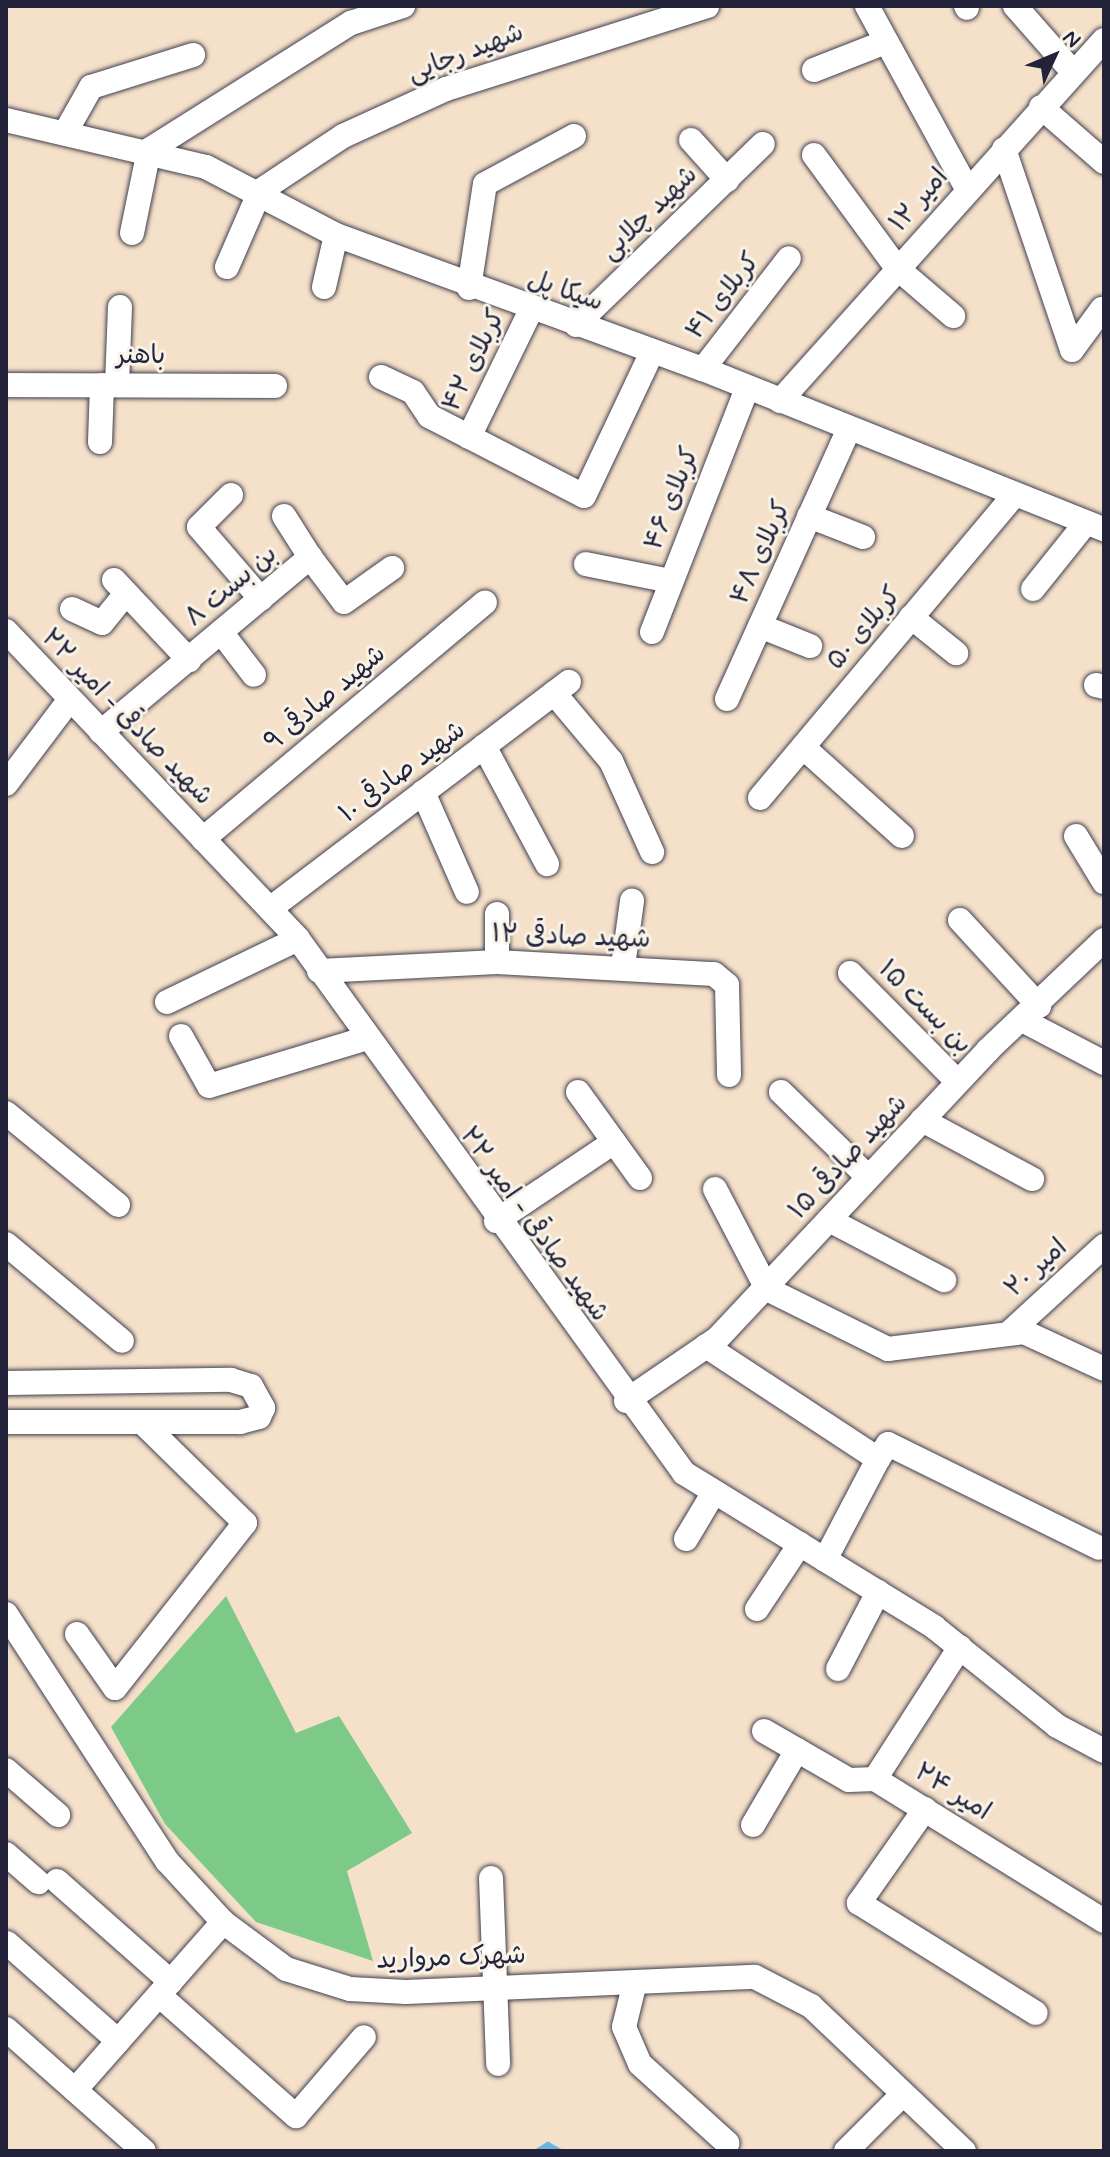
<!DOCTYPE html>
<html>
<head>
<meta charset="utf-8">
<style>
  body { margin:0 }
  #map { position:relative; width:1110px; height:2157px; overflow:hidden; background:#f5e1c9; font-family:Mynerve,"Playpen Sans Arabic",sans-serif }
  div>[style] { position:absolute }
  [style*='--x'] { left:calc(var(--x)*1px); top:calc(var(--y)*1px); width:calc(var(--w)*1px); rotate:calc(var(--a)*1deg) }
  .green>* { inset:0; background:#7dc988 }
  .stream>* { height:6px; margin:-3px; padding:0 3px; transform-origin:3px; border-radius:3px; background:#69b4e2 }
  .roads { filter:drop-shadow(0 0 2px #423f50) drop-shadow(0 0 2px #423f50) }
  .minor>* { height:24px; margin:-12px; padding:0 12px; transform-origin:12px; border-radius:12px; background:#fff }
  span { translate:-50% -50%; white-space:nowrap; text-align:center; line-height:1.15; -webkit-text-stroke:6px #f7f3e8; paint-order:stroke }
  .street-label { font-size:26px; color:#22223b }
  .frame { position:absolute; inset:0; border:8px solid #22223b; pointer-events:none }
  .north { position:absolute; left:1014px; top:16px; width:80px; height:80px; -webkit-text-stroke:6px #f7f3e8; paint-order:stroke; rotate:46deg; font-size:22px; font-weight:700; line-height:32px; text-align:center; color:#22223b }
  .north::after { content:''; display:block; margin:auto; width:28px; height:36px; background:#22223b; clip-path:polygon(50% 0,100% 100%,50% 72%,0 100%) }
</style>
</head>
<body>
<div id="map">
  <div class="green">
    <div style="clip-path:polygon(226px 1596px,296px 1733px,339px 1716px,412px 1833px,347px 1871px,373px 1961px,256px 1922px,165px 1824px,111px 1727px)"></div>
  </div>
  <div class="stream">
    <div style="--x:538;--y:2151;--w:12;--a:-31"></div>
    <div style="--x:548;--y:2145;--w:13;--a:29"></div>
  </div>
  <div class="roads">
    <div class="minor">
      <div style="--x:867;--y:6;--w:209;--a:61.3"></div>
      <div style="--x:966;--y:6;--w:2;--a:63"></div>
      <div style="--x:1015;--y:6;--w:88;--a:48.7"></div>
      <div style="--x:814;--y:70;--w:74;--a:-21.4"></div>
      <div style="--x:1041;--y:107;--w:84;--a:41.1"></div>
      <div style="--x:6;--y:120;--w:205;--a:13.2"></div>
      <div style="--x:206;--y:167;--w:147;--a:27.6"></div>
      <div style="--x:336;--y:235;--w:391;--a:20.1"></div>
      <div style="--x:703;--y:369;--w:432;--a:21.8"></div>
      <div style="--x:65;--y:133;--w:53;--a:-60.5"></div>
      <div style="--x:91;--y:87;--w:107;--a:-17.4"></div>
      <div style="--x:691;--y:140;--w:54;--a:48"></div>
      <div style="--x:1004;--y:149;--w:212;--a:71.3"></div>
      <div style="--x:1072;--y:350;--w:51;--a:-53.8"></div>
      <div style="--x:814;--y:155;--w:140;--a:53.7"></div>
      <div style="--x:897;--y:268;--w:74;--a:40.6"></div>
      <div style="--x:132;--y:233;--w:85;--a:-78.4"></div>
      <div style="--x:149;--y:150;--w:239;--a:-32.2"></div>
      <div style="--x:351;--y:23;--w:55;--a:-18.1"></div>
      <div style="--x:227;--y:267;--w:83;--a:-66.5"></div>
      <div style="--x:260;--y:191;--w:100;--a:-33.5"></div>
      <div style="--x:343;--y:136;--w:113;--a:-24.5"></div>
      <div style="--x:446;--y:89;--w:274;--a:-17.6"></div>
      <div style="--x:324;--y:287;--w:53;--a:-77"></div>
      <div style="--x:469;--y:288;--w:105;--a:-81.3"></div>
      <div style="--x:485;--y:184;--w:101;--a:-28.3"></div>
      <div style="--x:576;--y:325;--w:260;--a:-44.1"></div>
      <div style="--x:703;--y:369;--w:140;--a:-52.2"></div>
      <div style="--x:381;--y:377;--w:35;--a:25"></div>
      <div style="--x:413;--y:392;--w:29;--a:56"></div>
      <div style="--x:429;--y:416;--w:174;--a:27.3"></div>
      <div style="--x:584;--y:496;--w:159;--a:-64.7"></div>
      <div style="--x:6;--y:385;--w:269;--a:0.2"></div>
      <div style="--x:117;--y:385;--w:78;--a:-87.8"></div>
      <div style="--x:780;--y:401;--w:485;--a:-48.1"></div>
      <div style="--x:469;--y:437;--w:141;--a:-64"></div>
      <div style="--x:100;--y:442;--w:57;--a:-88"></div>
      <div style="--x:231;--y:495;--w:45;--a:135"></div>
      <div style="--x:199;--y:527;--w:95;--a:49.3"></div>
      <div style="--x:284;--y:516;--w:49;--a:57.6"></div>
      <div style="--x:809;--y:516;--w:58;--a:21.3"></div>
      <div style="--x:586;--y:564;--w:87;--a:11.3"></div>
      <div style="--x:114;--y:580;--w:110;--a:46.8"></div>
      <div style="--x:1033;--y:589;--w:83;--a:-51.3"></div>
      <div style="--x:72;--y:609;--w:33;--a:25"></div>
      <div style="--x:102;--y:623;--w:38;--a:-51"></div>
      <div style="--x:911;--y:617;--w:58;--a:38.7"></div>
      <div style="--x:760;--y:626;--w:54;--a:21.8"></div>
      <div style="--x:6;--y:631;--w:424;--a:46.5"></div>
      <div style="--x:298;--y:939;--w:659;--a:54.14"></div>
      <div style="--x:684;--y:1473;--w:294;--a:31.6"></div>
      <div style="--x:934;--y:1627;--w:158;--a:38.8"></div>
      <div style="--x:1057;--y:1726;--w:53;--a:28"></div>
      <div style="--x:221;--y:632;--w:54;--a:52.5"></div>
      <div style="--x:652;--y:632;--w:262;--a:-68.7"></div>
      <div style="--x:1096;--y:685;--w:8;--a:14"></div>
      <div style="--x:554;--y:693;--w:89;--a:50"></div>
      <div style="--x:611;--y:761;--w:100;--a:65.7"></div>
      <div style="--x:727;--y:699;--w:294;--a:-65.7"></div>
      <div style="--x:101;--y:732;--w:273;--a:-39.9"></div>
      <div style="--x:310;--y:557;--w:56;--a:52.9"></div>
      <div style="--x:344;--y:602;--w:59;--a:-35.3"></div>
      <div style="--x:484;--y:746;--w:134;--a:61.9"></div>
      <div style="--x:803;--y:747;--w:133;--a:42"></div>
      <div style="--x:6;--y:784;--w:103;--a:-52.9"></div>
      <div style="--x:423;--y:792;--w:109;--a:66.3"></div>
      <div style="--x:760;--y:798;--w:393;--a:-50"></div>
      <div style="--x:1076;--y:836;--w:54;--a:58.7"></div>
      <div style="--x:203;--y:839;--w:368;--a:-40"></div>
      <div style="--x:271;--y:908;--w:374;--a:-37.2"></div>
      <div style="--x:497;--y:914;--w:48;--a:90"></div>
      <div style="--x:960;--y:920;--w:117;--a:47.4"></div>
      <div style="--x:623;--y:966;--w:66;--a:-82.1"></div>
      <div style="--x:319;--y:971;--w:178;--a:-2.9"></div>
      <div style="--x:497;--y:962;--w:217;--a:3.2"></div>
      <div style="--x:714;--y:974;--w:17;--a:40"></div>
      <div style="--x:727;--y:985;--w:90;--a:88.7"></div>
      <div style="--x:850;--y:973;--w:153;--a:45.3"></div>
      <div style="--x:167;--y:1002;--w:145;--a:-25.7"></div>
      <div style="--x:1022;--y:1020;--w:93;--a:27.7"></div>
      <div style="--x:181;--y:1036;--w:57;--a:60.8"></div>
      <div style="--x:209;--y:1086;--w:162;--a:-16.9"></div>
      <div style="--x:578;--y:1092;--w:106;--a:54.2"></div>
      <div style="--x:781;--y:1092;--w:122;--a:44.3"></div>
      <div style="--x:6;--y:1113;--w:145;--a:39.4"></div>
      <div style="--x:922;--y:1120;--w:125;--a:28.2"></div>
      <div style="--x:715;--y:1189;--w:113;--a:62.5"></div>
      <div style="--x:767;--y:1289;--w:135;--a:26.4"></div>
      <div style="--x:888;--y:1349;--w:137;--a:-7.1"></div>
      <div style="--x:1024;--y:1332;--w:88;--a:24.8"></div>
      <div style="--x:829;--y:1220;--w:130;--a:27.6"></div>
      <div style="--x:496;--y:1221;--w:142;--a:-33.8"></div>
      <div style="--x:6;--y:1244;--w:151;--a:39.9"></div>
      <div style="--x:1009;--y:1333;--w:129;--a:-42.5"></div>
      <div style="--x:706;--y:1346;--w:206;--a:33.3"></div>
      <div style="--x:878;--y:1459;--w:18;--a:-56"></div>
      <div style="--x:888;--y:1444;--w:235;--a:26.2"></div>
      <div style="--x:6;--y:1383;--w:225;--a:-0.8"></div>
      <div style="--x:231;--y:1380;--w:21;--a:17"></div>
      <div style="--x:251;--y:1386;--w:25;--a:61"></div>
      <div style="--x:263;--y:1408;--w:10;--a:114"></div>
      <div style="--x:259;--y:1417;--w:20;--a:165"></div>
      <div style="--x:240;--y:1422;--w:234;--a:180"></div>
      <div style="--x:626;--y:1401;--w:110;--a:-34.3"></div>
      <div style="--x:717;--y:1339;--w:396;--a:-46.8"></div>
      <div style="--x:988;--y:1050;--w:160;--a:-43.5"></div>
      <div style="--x:686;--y:1539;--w:55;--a:-59.2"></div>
      <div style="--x:825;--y:1560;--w:114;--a:-62.3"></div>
      <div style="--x:757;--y:1609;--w:78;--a:-56.5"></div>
      <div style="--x:6;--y:1614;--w:295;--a:56.9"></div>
      <div style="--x:167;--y:1861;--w:83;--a:47.4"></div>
      <div style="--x:223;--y:1922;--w:79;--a:36.7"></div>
      <div style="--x:286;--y:1969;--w:67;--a:17.4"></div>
      <div style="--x:350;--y:1989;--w:56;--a:3.1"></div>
      <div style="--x:406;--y:1992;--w:349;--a:-2.5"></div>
      <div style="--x:755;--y:1977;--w:63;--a:27.4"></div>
      <div style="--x:811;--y:2006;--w:211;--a:43.5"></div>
      <div style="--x:77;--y:1634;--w:66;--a:54.9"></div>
      <div style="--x:115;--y:1688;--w:210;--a:-51.8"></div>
      <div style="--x:245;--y:1523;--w:144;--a:-135.6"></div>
      <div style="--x:838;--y:1669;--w:87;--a:-62.5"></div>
      <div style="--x:764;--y:1731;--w:98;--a:30"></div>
      <div style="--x:849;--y:1780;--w:26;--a:-2"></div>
      <div style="--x:875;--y:1779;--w:269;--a:31.8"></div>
      <div style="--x:6;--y:1770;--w:69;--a:40.9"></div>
      <div style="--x:875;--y:1779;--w:157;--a:-57.2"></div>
      <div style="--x:925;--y:1809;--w:115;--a:125.1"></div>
      <div style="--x:859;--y:1903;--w:208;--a:31.9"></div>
      <div style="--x:753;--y:1825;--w:87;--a:-59.6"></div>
      <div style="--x:6;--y:1854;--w:43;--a:41.2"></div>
      <div style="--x:491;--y:1878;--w:186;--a:87.8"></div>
      <div style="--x:57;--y:1881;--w:152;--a:41.5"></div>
      <div style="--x:7;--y:1943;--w:148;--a:41.4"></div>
      <div style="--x:635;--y:1982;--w:46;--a:103.7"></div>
      <div style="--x:624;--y:2027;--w:40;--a:66.6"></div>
      <div style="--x:640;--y:2064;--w:118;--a:42.2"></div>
      <div style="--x:159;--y:1995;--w:183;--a:41.5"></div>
      <div style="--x:296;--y:2116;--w:104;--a:-49.3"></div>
      <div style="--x:6;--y:2029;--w:184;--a:41.5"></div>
      <div style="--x:75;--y:2090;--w:224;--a:-48.6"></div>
      <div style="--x:846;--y:2151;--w:81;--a:-45"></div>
    </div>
  </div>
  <div class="street-label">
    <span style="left:466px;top:54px;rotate:-21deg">شهید رجایی</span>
    <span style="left:920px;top:201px;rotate:-49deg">امير ۱۲</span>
    <span style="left:650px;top:214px;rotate:-44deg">شهید چلابی</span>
    <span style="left:565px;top:292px;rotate:19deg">سیکا پل</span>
    <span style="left:724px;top:297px;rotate:-52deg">کربلای ۴۱</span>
    <span style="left:141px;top:357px">باهنر</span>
    <span style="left:475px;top:361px;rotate:-64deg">کربلای ۴۲</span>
    <span style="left:673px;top:499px;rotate:-69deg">کربلای ۴۶</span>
    <span style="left:762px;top:553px;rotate:-66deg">کربلای ۴۸</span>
    <span style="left:232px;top:587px;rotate:-40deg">بن بست ۸</span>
    <span style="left:865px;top:629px;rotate:-50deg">کربلای ۵۰</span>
    <span style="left:326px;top:699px;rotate:-40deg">شهید صادقی ۹</span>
    <span style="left:126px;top:718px;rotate:46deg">شهید صادقی - امیر ۲۲</span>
    <span style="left:403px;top:773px;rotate:-37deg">شهید صادقی ۱۰</span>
    <span style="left:571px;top:938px;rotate:2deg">شهید صادقی ۱۲</span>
    <span style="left:924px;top:1008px;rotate:45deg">بن بست ۱۵</span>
    <span style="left:849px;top:1158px;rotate:-47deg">شهید صادقی ۱۵</span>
    <span style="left:533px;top:1225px;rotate:54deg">شهید صادقی - امیر ۲۲</span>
    <span style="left:1037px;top:1269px;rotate:-42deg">امیر ۲۰</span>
    <span style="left:952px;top:1793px;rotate:32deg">امیر ۲۴</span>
    <span style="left:451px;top:1959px;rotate:-2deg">شهرک مروارید</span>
  </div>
  <div class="frame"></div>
  <div class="north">N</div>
</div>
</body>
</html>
